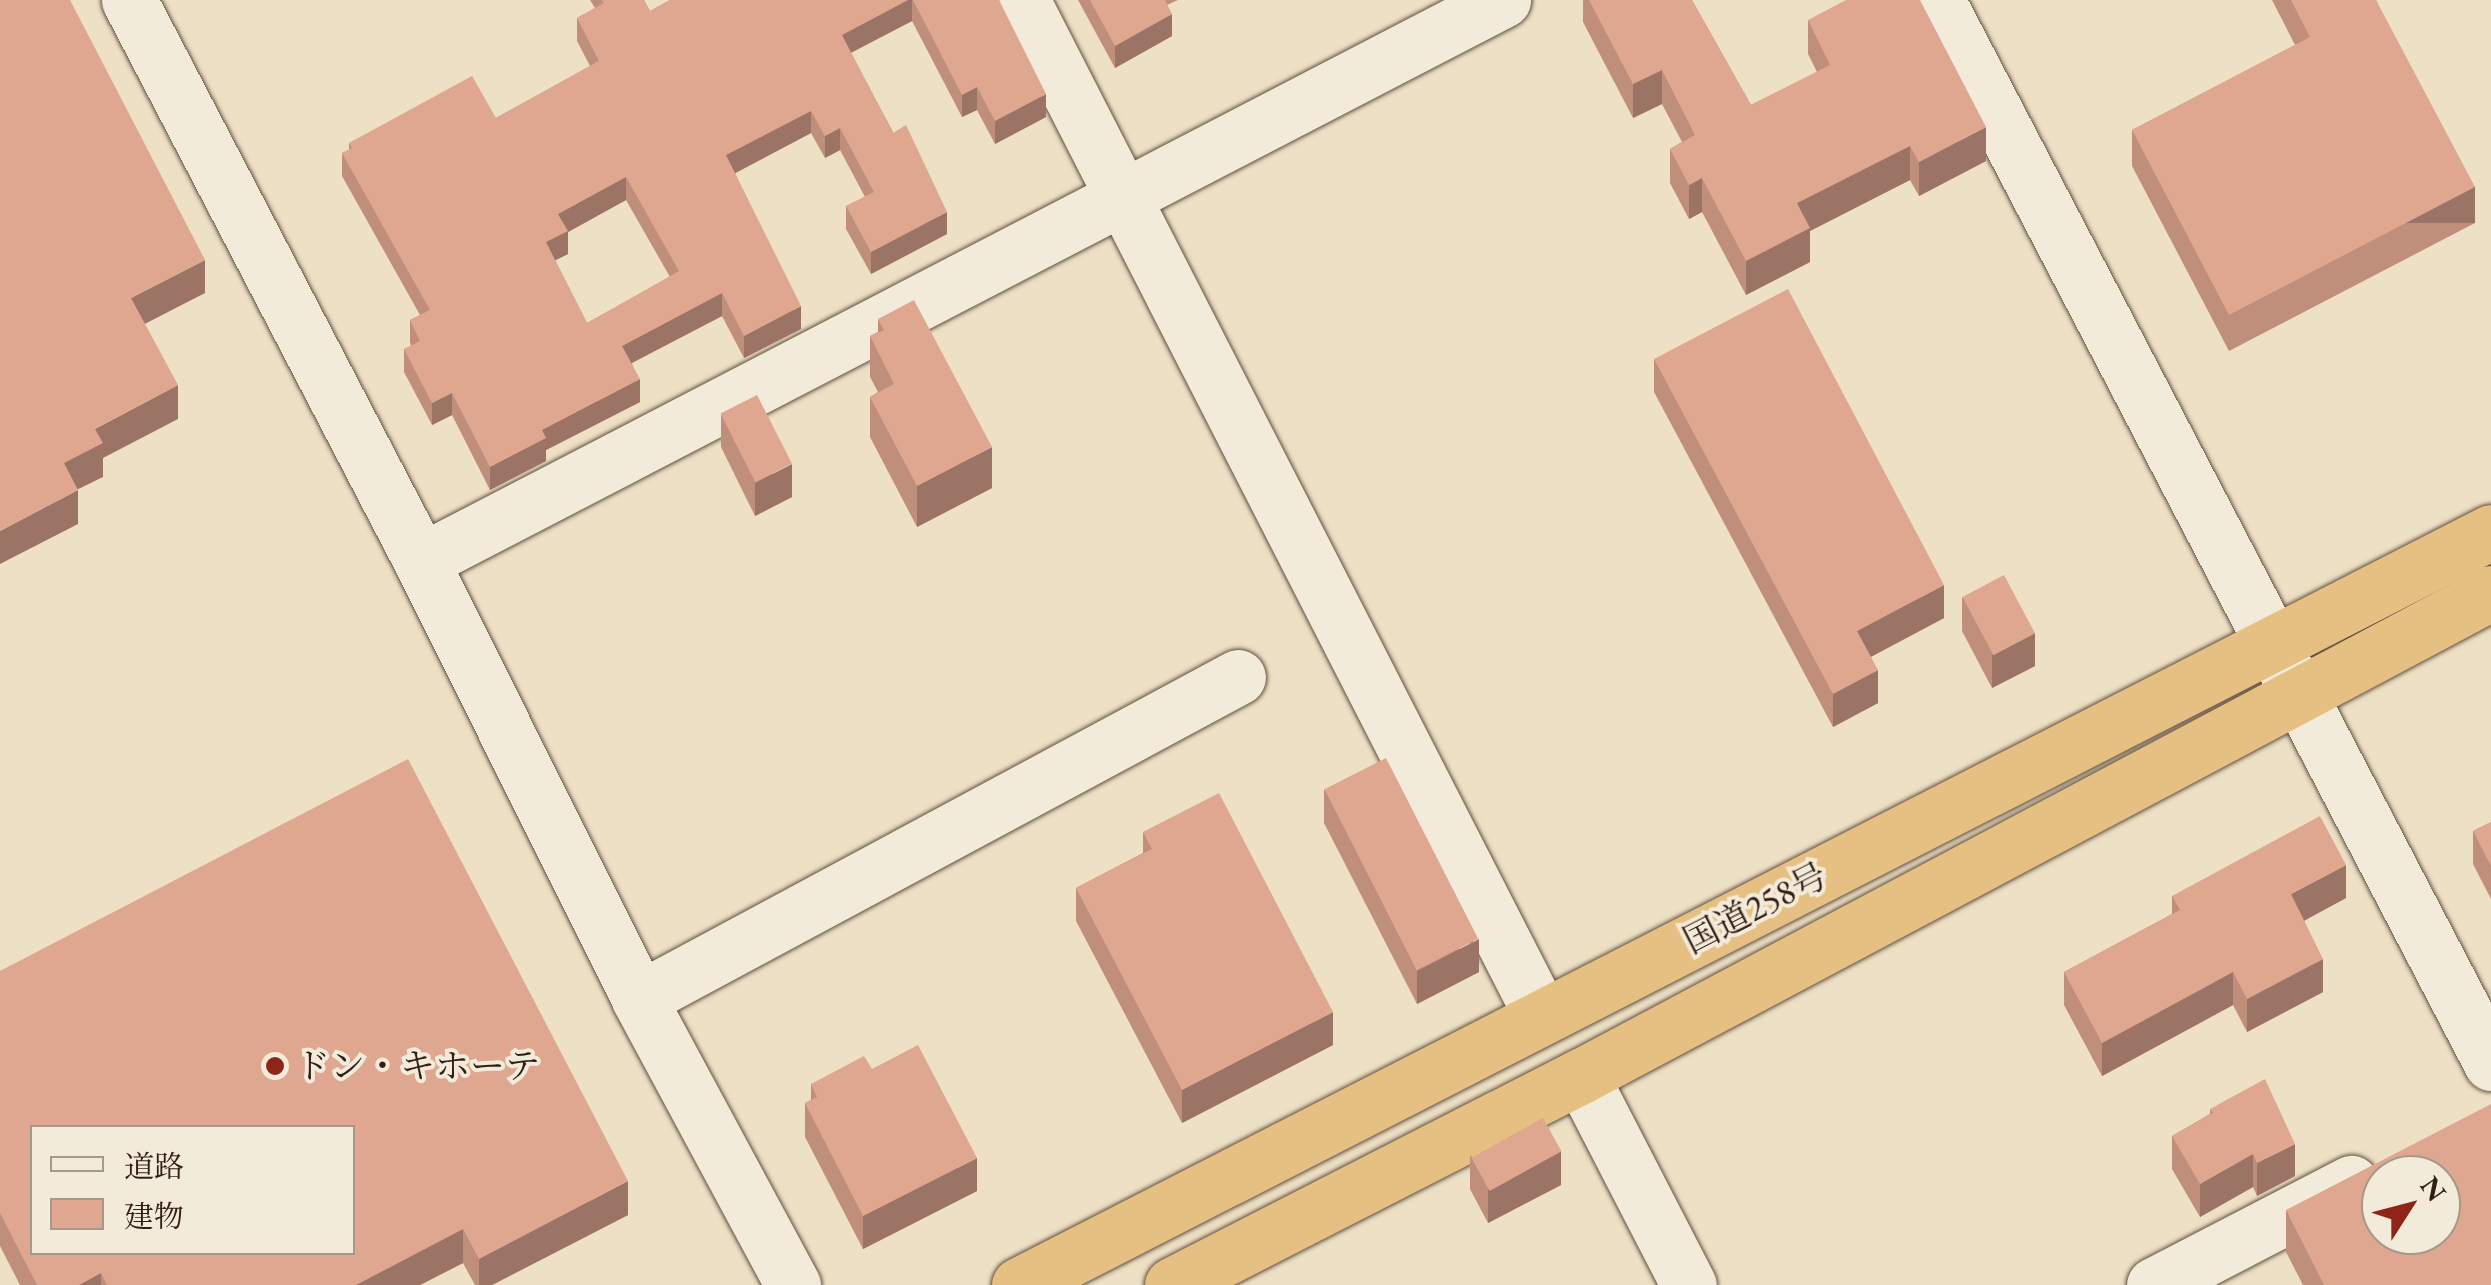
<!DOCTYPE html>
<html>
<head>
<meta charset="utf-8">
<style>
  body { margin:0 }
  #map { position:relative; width:2491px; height:1285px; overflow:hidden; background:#ede0c4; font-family:"EB Garamond","Noto Serif JP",serif }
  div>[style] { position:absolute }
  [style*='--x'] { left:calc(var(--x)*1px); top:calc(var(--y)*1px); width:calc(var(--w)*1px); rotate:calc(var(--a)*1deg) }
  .roads { filter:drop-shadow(0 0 2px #614e40) drop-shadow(0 0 2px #614e40) }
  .minor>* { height:55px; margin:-27.5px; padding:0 27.5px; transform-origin:27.5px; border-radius:27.5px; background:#f3ebd9 }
  .tertiary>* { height:55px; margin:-27.5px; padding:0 27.5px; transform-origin:27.5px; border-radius:27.5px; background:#f3ebd9 }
  .trunk>* { height:55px; margin:-27.5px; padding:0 27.5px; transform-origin:27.5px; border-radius:27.5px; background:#e6c082 }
  .wall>* { inset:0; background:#c08f7c }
  .shaded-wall>* { inset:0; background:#9c7465; transform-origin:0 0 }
  .building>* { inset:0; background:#dfa690; transform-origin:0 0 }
  .dots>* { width:28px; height:28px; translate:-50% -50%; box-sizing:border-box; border:5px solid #f3ebd9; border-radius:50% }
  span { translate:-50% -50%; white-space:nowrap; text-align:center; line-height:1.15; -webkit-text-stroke:8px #f3ebd9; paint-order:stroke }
  .street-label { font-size:35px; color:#321d14 }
  .poi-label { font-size:35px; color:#321d14 }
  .left { translate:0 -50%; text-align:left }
  .legend { position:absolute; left:30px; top:1125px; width:325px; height:130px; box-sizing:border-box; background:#f3ebd9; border:2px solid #a6998a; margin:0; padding:12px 18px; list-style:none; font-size:30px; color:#321d14 }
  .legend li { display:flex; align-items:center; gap:20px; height:50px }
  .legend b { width:50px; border:2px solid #a6998a }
  .north { position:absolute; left:2361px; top:1155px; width:100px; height:100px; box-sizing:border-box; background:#f3ebd9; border:2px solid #a6998a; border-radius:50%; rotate:54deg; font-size:28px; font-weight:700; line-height:40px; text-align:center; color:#321d14 }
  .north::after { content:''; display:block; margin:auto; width:35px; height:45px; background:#8f2418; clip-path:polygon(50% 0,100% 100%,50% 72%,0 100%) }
</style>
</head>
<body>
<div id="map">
  <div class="roads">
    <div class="minor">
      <div style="--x:1022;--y:0;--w:1140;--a:62.92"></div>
      <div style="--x:1937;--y:0;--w:1199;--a:62.47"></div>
      <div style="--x:421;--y:561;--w:1219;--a:-27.41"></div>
      <div style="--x:639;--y:999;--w:680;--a:-28.26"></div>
      <div style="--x:1581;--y:1076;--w:235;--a:62.7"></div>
      <div style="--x:2154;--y:1285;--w:222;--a:-27.4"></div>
    </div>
    <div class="tertiary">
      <div style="--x:129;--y:0;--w:632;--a:62.5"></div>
      <div style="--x:421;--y:561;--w:489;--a:63.5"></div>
      <div style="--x:639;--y:999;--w:325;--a:61.7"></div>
    </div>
    <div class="trunk">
      <div style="--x:1019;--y:1285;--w:1653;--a:-27.09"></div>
      <div style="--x:1172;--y:1285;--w:459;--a:-27.1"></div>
      <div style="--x:1581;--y:1076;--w:1030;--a:-27.96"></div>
    </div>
  </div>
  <div class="wall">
    <div style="clip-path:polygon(evenodd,590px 0,644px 0,650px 11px,670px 0,999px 0,1046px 117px,995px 144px,977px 110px,962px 117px,912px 21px,851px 53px,947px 234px,871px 274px,846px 229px,846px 206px,865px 197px,840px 150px,825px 158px,811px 133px,735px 173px,801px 329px,744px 358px,722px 316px,632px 363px,640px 402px,546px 450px,546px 461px,490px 490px,452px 415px,432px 425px,404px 372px,404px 349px,411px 346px,410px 342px,410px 320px,420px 315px,342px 176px,342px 153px,349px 150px,349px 143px,496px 118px,590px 66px,577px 41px,577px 18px,595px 8px,590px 0,626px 200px,670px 277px,587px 323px,555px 260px,568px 254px,568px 232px,626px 200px)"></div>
    <div style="clip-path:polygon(1078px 0,1178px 0,1167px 5px,1172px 36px,1115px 68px)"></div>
    <div style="clip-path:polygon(1583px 0,1692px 0,1751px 105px,1817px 72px,1808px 54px,1808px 20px,1986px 161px,1919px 196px,1910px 180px,1810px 231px,1810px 262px,1746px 295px,1702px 212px,1689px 219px,1670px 183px,1670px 149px,1682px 142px,1662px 104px,1633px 118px,1583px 22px)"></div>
    <div style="clip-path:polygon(2272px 0,2376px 0,2475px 223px,2229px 351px,2132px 166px,2132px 130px,2295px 45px)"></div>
    <div style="clip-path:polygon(878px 319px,992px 488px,917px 527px,870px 437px,870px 397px,878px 392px,870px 377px,870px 336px,878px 332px)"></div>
    <div style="clip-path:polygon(1654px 359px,1944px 618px,1871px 657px,1878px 703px,1833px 727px,1654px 392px)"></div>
    <div style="clip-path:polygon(721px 414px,792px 497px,755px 516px,721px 447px)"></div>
    <div style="clip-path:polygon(1962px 597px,2035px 666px,1992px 688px,1962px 631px)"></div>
    <div style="clip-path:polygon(1324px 789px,1479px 972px,1417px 1004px,1324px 823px)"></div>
    <div style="clip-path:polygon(2491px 822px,2491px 899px,2473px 864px,2473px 831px)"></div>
    <div style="clip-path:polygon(1143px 832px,1333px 1045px,1182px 1123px,1076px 921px,1076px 888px,1143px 853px)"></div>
    <div style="clip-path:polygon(2172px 896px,2346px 898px,2304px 920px,2323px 992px,2247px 1032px,2233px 1005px,2102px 1076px,2064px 1005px,2064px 972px,2172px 914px)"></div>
    <div style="clip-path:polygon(0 971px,628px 1215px,492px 1285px,475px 1285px,463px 1263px,420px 1285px,20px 1285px,0 1246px)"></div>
    <div style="clip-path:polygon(872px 1069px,977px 1191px,863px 1249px,805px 1137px,805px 1103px,811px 1100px,811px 1084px)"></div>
    <div style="clip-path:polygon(2210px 1109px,2295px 1176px,2257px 1196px,2253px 1187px,2200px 1217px,2172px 1169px,2172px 1136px,2210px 1114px)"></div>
    <div style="clip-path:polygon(1470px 1156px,1561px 1185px,1488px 1223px,1470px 1189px)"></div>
    <div style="clip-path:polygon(2286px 1210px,2491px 1285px,2303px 1285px,2286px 1252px)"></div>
  </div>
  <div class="shaded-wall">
    <div style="clip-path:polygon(908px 0,912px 0,912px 21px,842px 57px,842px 35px)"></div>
    <div style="clip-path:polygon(1172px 14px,1172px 36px,1115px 68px,1115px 46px)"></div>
    <div style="clip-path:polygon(1662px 70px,1662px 104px,1633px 118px,1633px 84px)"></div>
    <div style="clip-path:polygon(977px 87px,977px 110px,962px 117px,962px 95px)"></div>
    <div style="clip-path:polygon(1046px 94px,1046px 117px,995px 144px,995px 121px)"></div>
    <div style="clip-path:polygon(811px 111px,811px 133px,726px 178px,726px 155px)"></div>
    <div style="clip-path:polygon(1986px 127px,1986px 161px,1919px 196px,1919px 162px)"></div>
    <div style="clip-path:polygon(840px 128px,840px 150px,825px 158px,825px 136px)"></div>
    <div style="clip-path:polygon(1910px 146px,1910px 180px,1810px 231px,1810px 262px,1746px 295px,1746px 261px,1797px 203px)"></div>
    <div style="clip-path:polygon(626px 177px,626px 200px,568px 232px,568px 254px,546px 265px,546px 242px,558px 214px)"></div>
    <div style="clip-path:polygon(1702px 178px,1702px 212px,1689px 219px,1689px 185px)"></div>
    <div style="left:2475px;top:187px;width:36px;height:277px;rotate:90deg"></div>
    <div style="clip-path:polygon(947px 212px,947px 234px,871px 274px,871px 252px)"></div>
    <div style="clip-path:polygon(205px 260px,205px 293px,131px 331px,131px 298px)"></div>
    <div style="clip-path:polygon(722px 293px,722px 316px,622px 368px,622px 346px)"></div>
    <div style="clip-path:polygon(801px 306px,801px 329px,744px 358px,744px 336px)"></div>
    <div style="clip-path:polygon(640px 379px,640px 402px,546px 450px,546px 461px,490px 490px,490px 467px,542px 430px)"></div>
    <div style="clip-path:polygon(178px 385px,178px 419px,103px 458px,103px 477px,64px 496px,64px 463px,95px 429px)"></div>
    <div style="clip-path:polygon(452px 393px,452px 415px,432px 425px,432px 403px)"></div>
    <div style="clip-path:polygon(992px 447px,992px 488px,917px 527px,917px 486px)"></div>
    <div style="clip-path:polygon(792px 464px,792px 497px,755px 516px,755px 483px)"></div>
    <div style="clip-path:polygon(78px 490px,78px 524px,0 564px,0 531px)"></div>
    <div style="clip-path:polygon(1944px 585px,1944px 618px,1857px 664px,1857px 631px)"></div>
    <div style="clip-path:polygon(2035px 633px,2035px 666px,1992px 688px,1992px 655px)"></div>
    <div style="clip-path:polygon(1878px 670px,1878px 703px,1833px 727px,1833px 694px)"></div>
    <div style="clip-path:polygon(2346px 865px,2346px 898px,2291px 928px,2291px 894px)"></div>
    <div style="clip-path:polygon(1479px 939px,1479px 972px,1417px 1004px,1417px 971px)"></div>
    <div style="clip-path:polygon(2323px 959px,2323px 992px,2247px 1032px,2247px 999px)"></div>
    <div style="clip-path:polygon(2233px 972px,2233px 1005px,2102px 1076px,2102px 1043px)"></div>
    <div style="clip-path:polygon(1333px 1012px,1333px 1045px,1182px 1123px,1182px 1090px)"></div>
    <div style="clip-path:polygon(2295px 1144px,2295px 1176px,2257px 1196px,2257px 1163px)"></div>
    <div style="clip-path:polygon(1561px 1151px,1561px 1185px,1488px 1223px,1488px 1190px)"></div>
    <div style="clip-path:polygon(2253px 1154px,2253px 1187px,2200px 1217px,2200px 1184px)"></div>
    <div style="clip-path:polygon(977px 1158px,977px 1191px,863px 1249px,863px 1216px)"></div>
    <div style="clip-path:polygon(628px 1181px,628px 1215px,492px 1285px,479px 1285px,479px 1259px)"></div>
    <div style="clip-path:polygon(463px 1229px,463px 1263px,420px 1285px,356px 1285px)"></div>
    <div style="clip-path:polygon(101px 1273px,101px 1285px,79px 1285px)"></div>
  </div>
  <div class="building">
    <div style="clip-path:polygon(0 0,70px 0,205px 260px,131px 298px,178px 385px,95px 429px,103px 443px,64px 463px,78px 490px,0 531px)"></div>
    <div style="clip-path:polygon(evenodd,602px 0,644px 0,650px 11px,670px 0,908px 0,842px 35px,893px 133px,906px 125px,947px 212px,871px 252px,846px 206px,874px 192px,840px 128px,825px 136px,811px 111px,726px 155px,801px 306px,744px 336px,722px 293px,622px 346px,640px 379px,542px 430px,546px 438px,490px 467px,452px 393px,432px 403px,404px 349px,420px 341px,410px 320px,430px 310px,342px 153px,352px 148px,349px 143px,472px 76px,496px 118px,599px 61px,577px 18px,604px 3px,602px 0,626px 177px,679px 271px,587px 323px,546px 242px,568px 231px,558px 214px,626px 177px)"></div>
    <div style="clip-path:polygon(913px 0,999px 0,1046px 94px,995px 121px,977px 87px,962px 95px)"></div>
    <div style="clip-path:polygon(1090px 0,1165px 0,1172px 14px,1115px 46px)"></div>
    <div style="clip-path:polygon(1589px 0,1692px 0,1751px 105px,1830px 65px,1808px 20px,1846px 0,1920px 0,1986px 127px,1919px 162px,1910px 146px,1797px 203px,1810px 228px,1746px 261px,1702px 178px,1689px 185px,1670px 149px,1695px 135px,1662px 70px,1633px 84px)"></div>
    <div style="clip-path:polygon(2291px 0,2376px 0,2475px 187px,2229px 315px,2132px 130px,2310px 37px)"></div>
    <div style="clip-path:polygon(1788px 289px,1944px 585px,1857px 631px,1878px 670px,1833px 694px,1654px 359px)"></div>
    <div style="clip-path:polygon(914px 300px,992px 447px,917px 486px,870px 397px,894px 384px,870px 336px,884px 330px,878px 319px)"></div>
    <div style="left:757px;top:395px;width:77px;height:41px;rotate:63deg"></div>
    <div style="left:2004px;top:575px;width:66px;height:47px;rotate:62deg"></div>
    <div style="left:1386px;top:758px;width:203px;height:69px;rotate:63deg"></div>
    <div style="clip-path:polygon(evenodd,408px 759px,628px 1181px,479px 1259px,463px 1229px,356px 1285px,107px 1285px,101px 1273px,79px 1285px,37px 1285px,0 1213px,0 971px,408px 759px,32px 1128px,352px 1128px,352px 1252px,32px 1252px,32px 1128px)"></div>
    <div style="clip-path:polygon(1219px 793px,1333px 1012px,1182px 1090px,1076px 888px,1152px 849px,1143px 832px)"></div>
    <div style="clip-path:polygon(2320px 816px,2346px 865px,2291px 894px,2323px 959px,2247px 999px,2233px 972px,2102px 1043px,2064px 972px,2180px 910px,2172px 896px)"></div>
    <div style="clip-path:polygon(2491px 822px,2491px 866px,2473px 831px)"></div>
    <div style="clip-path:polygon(918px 1045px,977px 1158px,863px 1216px,805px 1103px,817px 1097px,811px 1084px,864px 1056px,872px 1069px)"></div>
    <div style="clip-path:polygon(2265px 1079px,2295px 1144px,2257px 1163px,2253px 1154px,2200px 1184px,2172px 1136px,2213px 1113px,2210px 1109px)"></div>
    <div style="clip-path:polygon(evenodd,2491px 1104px,2491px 1285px,2324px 1285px,2286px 1210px,2491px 1104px,2381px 1175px,2441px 1175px,2441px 1235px,2381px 1235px,2381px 1175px)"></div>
    <div style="left:1543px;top:1118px;width:38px;height:82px;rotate:61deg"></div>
  </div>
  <div class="dots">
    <div style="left:275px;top:1066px;background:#8f2418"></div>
  </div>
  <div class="street-label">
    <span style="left:1755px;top:908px;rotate:-27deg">国道258号</span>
  </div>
  <div class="poi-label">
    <span class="left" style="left:295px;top:1066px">ドン・キホーテ</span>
  </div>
  <ul class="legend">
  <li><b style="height:12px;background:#f3ebd9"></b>道路</li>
  <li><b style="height:28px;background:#dfa690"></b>建物</li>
  </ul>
  <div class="north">N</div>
</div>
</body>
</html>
